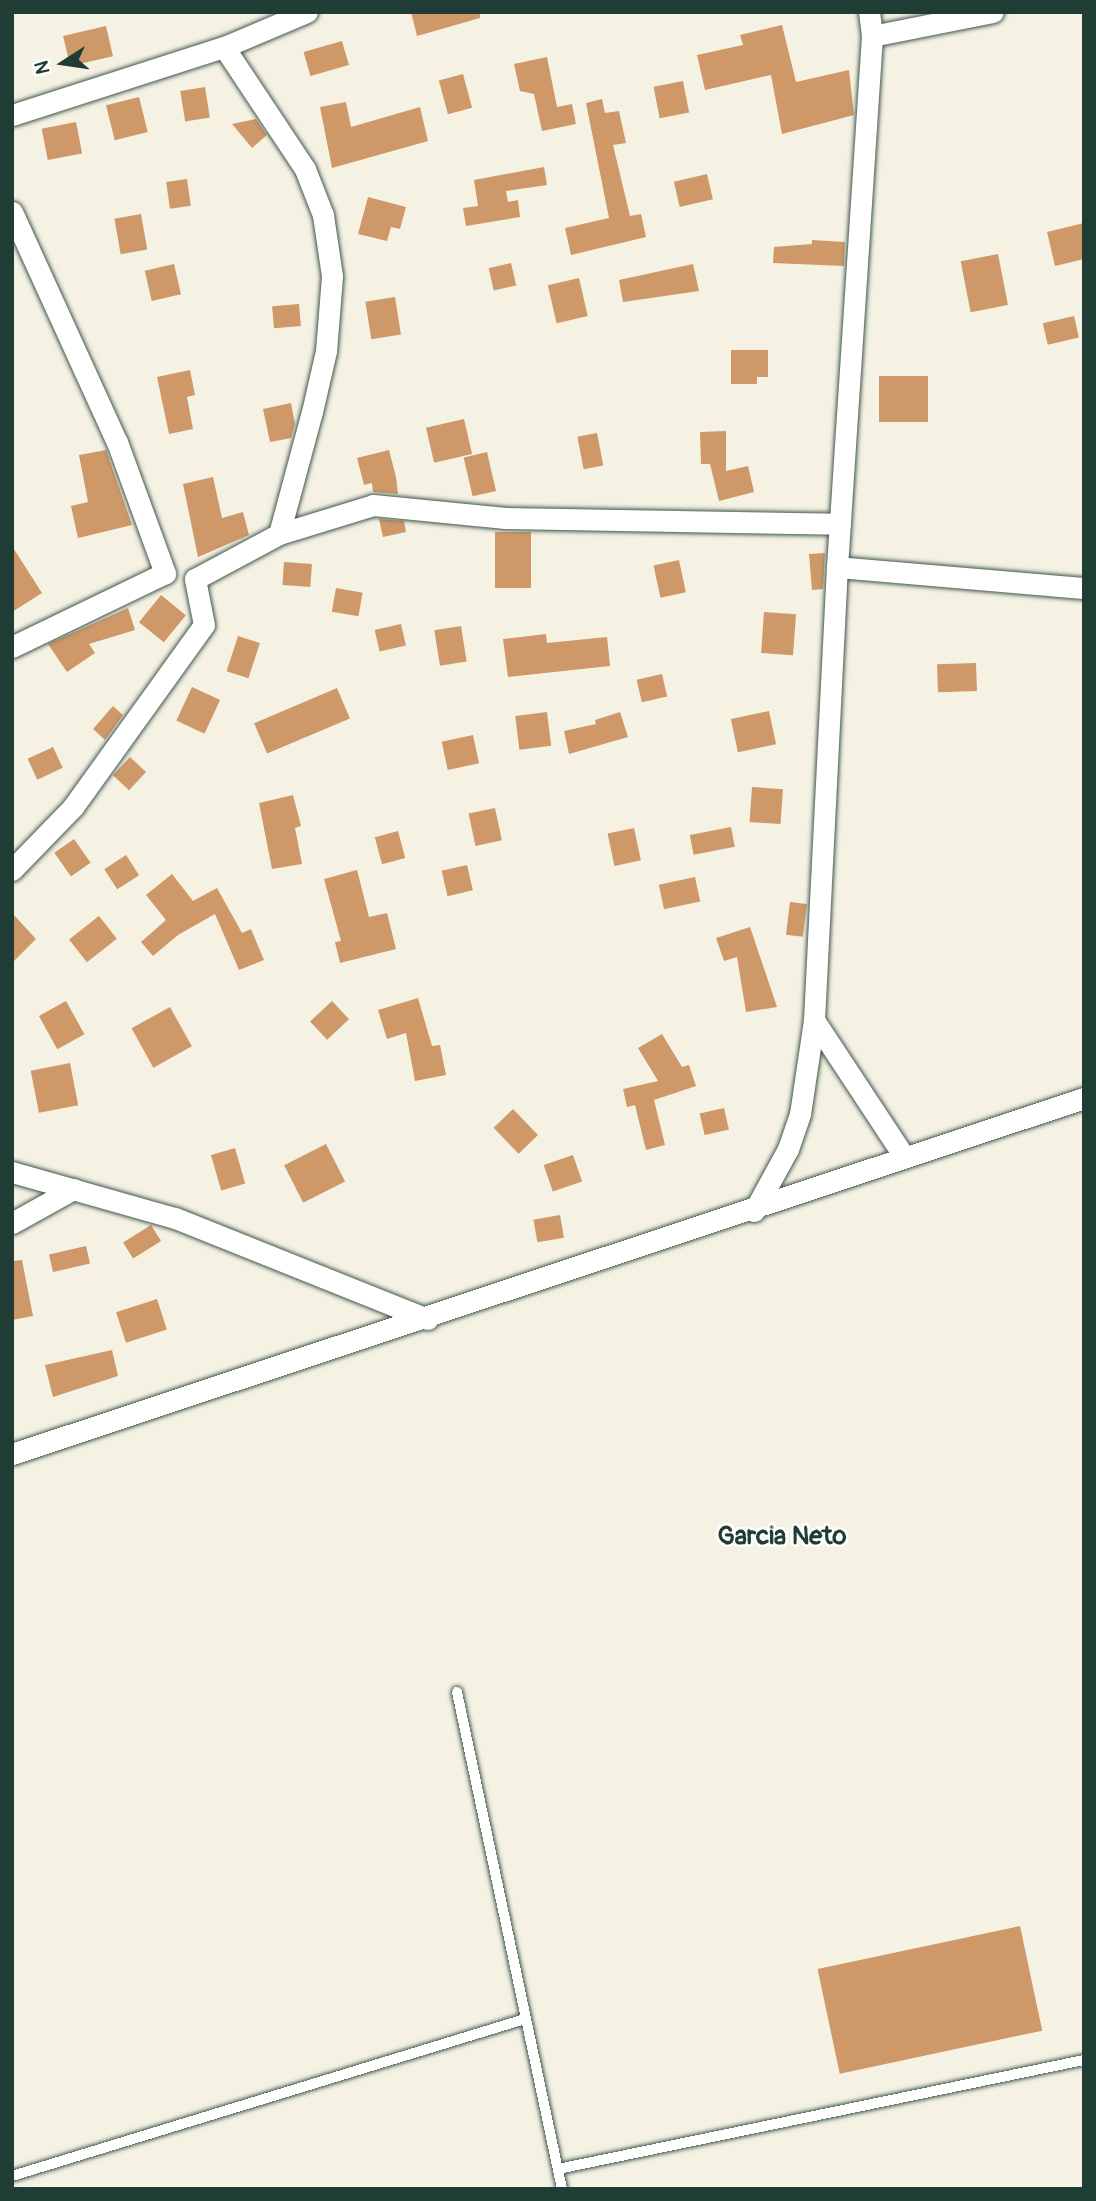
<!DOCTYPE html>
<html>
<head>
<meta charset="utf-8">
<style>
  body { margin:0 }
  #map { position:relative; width:1096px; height:2201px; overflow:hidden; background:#f5f2e3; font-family:Pangolin,sans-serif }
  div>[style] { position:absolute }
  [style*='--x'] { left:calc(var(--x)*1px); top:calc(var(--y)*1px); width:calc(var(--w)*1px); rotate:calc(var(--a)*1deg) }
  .building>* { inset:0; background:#ce9869; transform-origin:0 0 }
  .roads { filter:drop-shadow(0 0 2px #3f584e) drop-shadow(0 0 2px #3f584e) }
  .lane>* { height:10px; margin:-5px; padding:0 5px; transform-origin:5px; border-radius:5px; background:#fff }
  .street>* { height:21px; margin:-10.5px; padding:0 10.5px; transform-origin:10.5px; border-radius:10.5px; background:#fff }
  span { translate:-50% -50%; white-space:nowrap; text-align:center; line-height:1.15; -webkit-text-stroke:5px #fff; paint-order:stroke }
  .district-label { font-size:26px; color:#1f3d34; font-weight:700 }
  .frame { position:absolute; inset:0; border:14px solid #1f3d34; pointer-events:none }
  .north { position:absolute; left:28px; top:28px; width:70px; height:70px; -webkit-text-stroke:5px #fff; paint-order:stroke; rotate:258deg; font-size:19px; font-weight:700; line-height:28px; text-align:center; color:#1f3d34 }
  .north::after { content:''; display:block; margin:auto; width:24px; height:32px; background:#1f3d34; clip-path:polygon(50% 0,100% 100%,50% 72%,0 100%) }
</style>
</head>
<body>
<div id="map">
  <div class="building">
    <div style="clip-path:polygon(411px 12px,480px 12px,480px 18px,417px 36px)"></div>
    <div style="clip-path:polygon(782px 25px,796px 82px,849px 70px,854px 115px,782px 134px,771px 75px,705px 90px,697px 55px,743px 45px,740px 35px)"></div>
    <div style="left:106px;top:26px;width:31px;height:44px;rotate:77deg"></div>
    <div style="left:342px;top:41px;width:25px;height:40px;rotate:74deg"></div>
    <div style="clip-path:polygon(547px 57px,557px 107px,572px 104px,576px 124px,542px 131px,534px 94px,520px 91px,514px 64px)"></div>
    <div style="left:463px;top:74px;width:35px;height:25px;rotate:75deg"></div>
    <div style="left:683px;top:81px;width:32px;height:30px;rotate:79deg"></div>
    <div style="left:205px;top:87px;width:31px;height:25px;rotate:81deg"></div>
    <div style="left:139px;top:97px;width:36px;height:34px;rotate:76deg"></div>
    <div style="clip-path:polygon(602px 99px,605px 113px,619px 111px,626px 143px,613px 145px,630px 216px,641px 214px,646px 237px,571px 255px,565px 228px,609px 218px,586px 103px)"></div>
    <div style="clip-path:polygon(346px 102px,351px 127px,420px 107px,428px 141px,332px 168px,320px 107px)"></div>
    <div style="clip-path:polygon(256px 119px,267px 135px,252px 148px,232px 124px)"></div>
    <div style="left:76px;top:122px;width:32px;height:35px;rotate:79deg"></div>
    <div style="clip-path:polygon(544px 167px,547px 185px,506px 191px,508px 202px,518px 200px,520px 217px,466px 226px,463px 208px,478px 206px,474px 180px)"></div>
    <div style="left:707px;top:174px;width:26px;height:34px;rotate:77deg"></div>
    <div style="left:187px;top:179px;width:27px;height:21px;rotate:82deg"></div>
    <div style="clip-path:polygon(368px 197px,406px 207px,400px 229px,391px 227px,387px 241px,358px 234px)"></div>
    <div style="left:141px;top:214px;width:36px;height:27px;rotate:80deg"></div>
    <div style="clip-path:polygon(1084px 223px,1084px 259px,1055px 266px,1047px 232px)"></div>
    <div style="clip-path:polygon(812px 240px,845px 242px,844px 266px,773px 263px,774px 247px,812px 244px)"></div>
    <div style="left:998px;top:254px;width:52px;height:38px;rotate:79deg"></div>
    <div style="left:511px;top:263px;width:23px;height:23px;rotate:77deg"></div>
    <div style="left:174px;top:264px;width:31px;height:30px;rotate:77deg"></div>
    <div style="clip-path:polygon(693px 264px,699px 291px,623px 302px,619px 280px)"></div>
    <div style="left:579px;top:278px;width:39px;height:32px;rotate:77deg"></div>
    <div style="left:395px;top:297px;width:38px;height:30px;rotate:81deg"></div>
    <div style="left:299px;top:304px;width:22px;height:27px;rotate:85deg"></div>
    <div style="left:1074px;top:316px;width:22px;height:32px;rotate:77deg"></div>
    <div style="clip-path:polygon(731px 350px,768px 350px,768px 377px,757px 377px,757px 384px,731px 384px)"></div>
    <div style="clip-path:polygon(190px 370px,195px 395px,187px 397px,193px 429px,169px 434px,157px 377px)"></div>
    <div style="left:879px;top:376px;width:49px;height:46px"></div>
    <div style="clip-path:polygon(291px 403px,295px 424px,291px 438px,270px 442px,263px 409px)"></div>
    <div style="left:464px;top:419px;width:36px;height:39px;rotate:77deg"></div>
    <div style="clip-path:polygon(726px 431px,726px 471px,748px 466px,754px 492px,719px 501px,710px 464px,701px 464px,700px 432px)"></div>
    <div style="left:597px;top:433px;width:33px;height:20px;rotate:79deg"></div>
    <div style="clip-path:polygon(106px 450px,132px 525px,78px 538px,71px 506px,88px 502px,79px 455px)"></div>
    <div style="clip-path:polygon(389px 450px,396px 477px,398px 494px,373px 492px,372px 483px,364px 485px,357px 458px)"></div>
    <div style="left:487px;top:452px;width:40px;height:24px;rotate:77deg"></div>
    <div style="clip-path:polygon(213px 477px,222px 518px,243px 512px,249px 535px,198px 557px,183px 484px)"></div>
    <div style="clip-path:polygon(379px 519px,404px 521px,406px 532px,383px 537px)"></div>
    <div style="left:495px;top:532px;width:36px;height:56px"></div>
    <div style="clip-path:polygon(12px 546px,42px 593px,12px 612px)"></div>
    <div style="clip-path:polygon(825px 553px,823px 589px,812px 590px,809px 554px)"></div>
    <div style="left:679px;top:560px;width:33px;height:26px;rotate:78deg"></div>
    <div style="left:284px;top:562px;width:28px;height:23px;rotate:4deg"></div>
    <div style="left:336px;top:588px;width:27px;height:24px;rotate:10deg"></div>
    <div style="left:161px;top:595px;width:32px;height:35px;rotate:39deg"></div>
    <div style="clip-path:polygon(128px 608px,135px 630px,89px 644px,95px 653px,67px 672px,48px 644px)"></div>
    <div style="left:764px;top:612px;width:32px;height:41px;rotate:4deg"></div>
    <div style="left:401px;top:624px;width:22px;height:27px;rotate:77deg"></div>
    <div style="left:461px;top:626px;width:36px;height:27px;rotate:81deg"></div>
    <div style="clip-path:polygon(546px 634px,547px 643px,607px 637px,610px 666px,508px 677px,503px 639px)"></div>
    <div style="left:238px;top:636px;width:23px;height:37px;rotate:18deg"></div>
    <div style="left:976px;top:663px;width:28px;height:39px;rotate:88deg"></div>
    <div style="left:662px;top:674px;width:23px;height:26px;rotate:77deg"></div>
    <div style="left:192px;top:687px;width:31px;height:37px;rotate:25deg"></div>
    <div style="left:337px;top:688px;width:33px;height:90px;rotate:67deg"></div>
    <div style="clip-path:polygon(113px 706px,123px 715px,105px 740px,93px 729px)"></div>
    <div style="left:769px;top:711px;width:34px;height:39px;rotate:78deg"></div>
    <div style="left:547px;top:712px;width:34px;height:32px;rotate:83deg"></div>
    <div style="clip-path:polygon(620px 712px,628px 737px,569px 754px,564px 731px,596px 724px,595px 720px)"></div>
    <div style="left:473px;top:735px;width:29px;height:32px;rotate:78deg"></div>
    <div style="left:53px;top:747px;width:23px;height:28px;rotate:65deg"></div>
    <div style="left:130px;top:757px;width:22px;height:25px;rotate:43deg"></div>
    <div style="left:752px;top:787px;width:31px;height:35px;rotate:4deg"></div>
    <div style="clip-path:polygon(293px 795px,301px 826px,295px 828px,302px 864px,272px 869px,259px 803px)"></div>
    <div style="left:495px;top:808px;width:33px;height:27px;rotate:78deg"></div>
    <div style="left:731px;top:827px;width:20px;height:42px;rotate:79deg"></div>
    <div style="left:634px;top:828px;width:33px;height:27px;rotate:78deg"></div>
    <div style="left:398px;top:831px;width:28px;height:24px;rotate:75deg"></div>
    <div style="left:74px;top:839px;width:29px;height:24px;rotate:55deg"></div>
    <div style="left:126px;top:855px;width:24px;height:26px;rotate:57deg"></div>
    <div style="left:467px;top:865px;width:26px;height:26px;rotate:77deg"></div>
    <div style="clip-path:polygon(357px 870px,369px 917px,387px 913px,396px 949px,340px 963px,335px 942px,341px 941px,324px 879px)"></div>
    <div style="clip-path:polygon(172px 874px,193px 901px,217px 888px,242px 933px,251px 929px,264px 960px,239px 970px,215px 914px,178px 935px,153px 956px,141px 942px,166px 920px,146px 895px)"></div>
    <div style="left:695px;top:877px;width:25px;height:37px;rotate:78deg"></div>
    <div style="left:790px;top:902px;width:17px;height:33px;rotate:7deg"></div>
    <div style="clip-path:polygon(12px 913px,36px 939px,12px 963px)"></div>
    <div style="left:99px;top:916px;width:29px;height:38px;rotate:52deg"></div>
    <div style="clip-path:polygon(750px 927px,777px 1007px,746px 1012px,737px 957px,724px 961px,716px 938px)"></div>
    <div style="clip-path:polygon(418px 998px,432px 1046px,440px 1045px,446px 1075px,415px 1081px,406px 1033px,387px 1039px,378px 1010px)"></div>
    <div style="left:66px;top:1001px;width:38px;height:31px;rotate:61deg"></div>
    <div style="left:332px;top:1001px;width:25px;height:30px;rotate:47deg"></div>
    <div style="left:170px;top:1007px;width:45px;height:44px;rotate:61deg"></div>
    <div style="clip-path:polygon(662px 1034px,682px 1067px,689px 1065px,696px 1086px,654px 1100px,665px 1145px,646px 1150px,635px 1105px,627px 1107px,623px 1089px,658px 1081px,638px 1048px)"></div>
    <div style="left:70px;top:1063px;width:43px;height:40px;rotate:79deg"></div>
    <div style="left:724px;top:1108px;width:22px;height:25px;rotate:77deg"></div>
    <div style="left:513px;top:1109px;width:36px;height:27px;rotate:46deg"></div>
    <div style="left:326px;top:1144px;width:42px;height:47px;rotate:63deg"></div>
    <div style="left:235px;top:1148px;width:37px;height:25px;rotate:74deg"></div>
    <div style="left:573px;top:1155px;width:28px;height:31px;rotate:71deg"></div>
    <div style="left:560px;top:1215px;width:23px;height:27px;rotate:80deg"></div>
    <div style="left:151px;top:1225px;width:19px;height:33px;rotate:58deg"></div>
    <div style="left:86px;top:1246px;width:18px;height:38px;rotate:77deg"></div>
    <div style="clip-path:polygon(22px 1260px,33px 1316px,12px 1320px,12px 1261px)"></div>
    <div style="left:157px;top:1299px;width:32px;height:43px;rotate:72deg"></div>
    <div style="clip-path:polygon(112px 1350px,118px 1376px,53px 1397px,45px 1365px)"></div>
    <div style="left:1020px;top:1926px;width:107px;height:207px;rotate:78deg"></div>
  </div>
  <div class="roads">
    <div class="lane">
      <div style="--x:457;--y:1692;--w:508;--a:78.07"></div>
      <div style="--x:558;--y:2169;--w:537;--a:-11.71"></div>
      <div style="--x:12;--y:2176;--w:536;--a:-17.02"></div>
    </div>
    <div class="street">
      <div style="--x:872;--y:36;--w:123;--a:-11.2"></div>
      <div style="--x:12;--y:115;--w:223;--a:-17.8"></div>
      <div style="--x:224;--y:47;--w:90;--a:-22.9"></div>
      <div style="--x:12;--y:212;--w:253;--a:65.5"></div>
      <div style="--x:117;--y:442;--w:140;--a:69.9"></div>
      <div style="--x:165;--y:573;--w:170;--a:154.2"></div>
      <div style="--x:279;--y:534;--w:98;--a:-17.1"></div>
      <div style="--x:373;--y:505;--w:133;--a:5.6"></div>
      <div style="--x:505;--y:518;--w:335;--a:1"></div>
      <div style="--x:837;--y:567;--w:248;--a:4.9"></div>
      <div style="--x:12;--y:870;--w:88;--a:-45.9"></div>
      <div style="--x:73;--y:807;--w:224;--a:-54.3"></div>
      <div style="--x:204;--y:625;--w:47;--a:-101.1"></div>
      <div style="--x:195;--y:579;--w:95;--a:-28.2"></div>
      <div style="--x:279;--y:534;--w:126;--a:-74.9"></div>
      <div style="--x:312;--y:412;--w:63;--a:-77.1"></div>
      <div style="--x:326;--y:351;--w:75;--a:-85.4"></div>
      <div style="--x:332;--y:276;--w:62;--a:-98.4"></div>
      <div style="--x:323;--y:215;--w:49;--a:-111.4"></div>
      <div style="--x:305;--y:169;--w:146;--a:-123.6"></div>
      <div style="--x:814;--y:1020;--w:162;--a:56.6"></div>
      <div style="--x:12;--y:1172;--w:169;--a:15.8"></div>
      <div style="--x:175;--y:1218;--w:272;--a:21.8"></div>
      <div style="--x:754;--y:1211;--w:71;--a:-61.3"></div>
      <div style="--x:788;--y:1149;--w:37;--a:-71"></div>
      <div style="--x:800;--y:1114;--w:95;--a:-81.5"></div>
      <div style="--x:814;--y:1020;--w:454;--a:-87.1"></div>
      <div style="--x:837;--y:567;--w:532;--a:-86.23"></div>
      <div style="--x:872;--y:36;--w:24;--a:-97"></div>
      <div style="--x:12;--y:1223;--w:70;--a:-29.1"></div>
      <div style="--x:12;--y:1454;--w:1130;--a:-18.37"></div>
    </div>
  </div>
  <div class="district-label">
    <span style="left:782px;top:1537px">Garcia Neto</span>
  </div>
  <div class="frame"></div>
  <div class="north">N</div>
</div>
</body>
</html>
